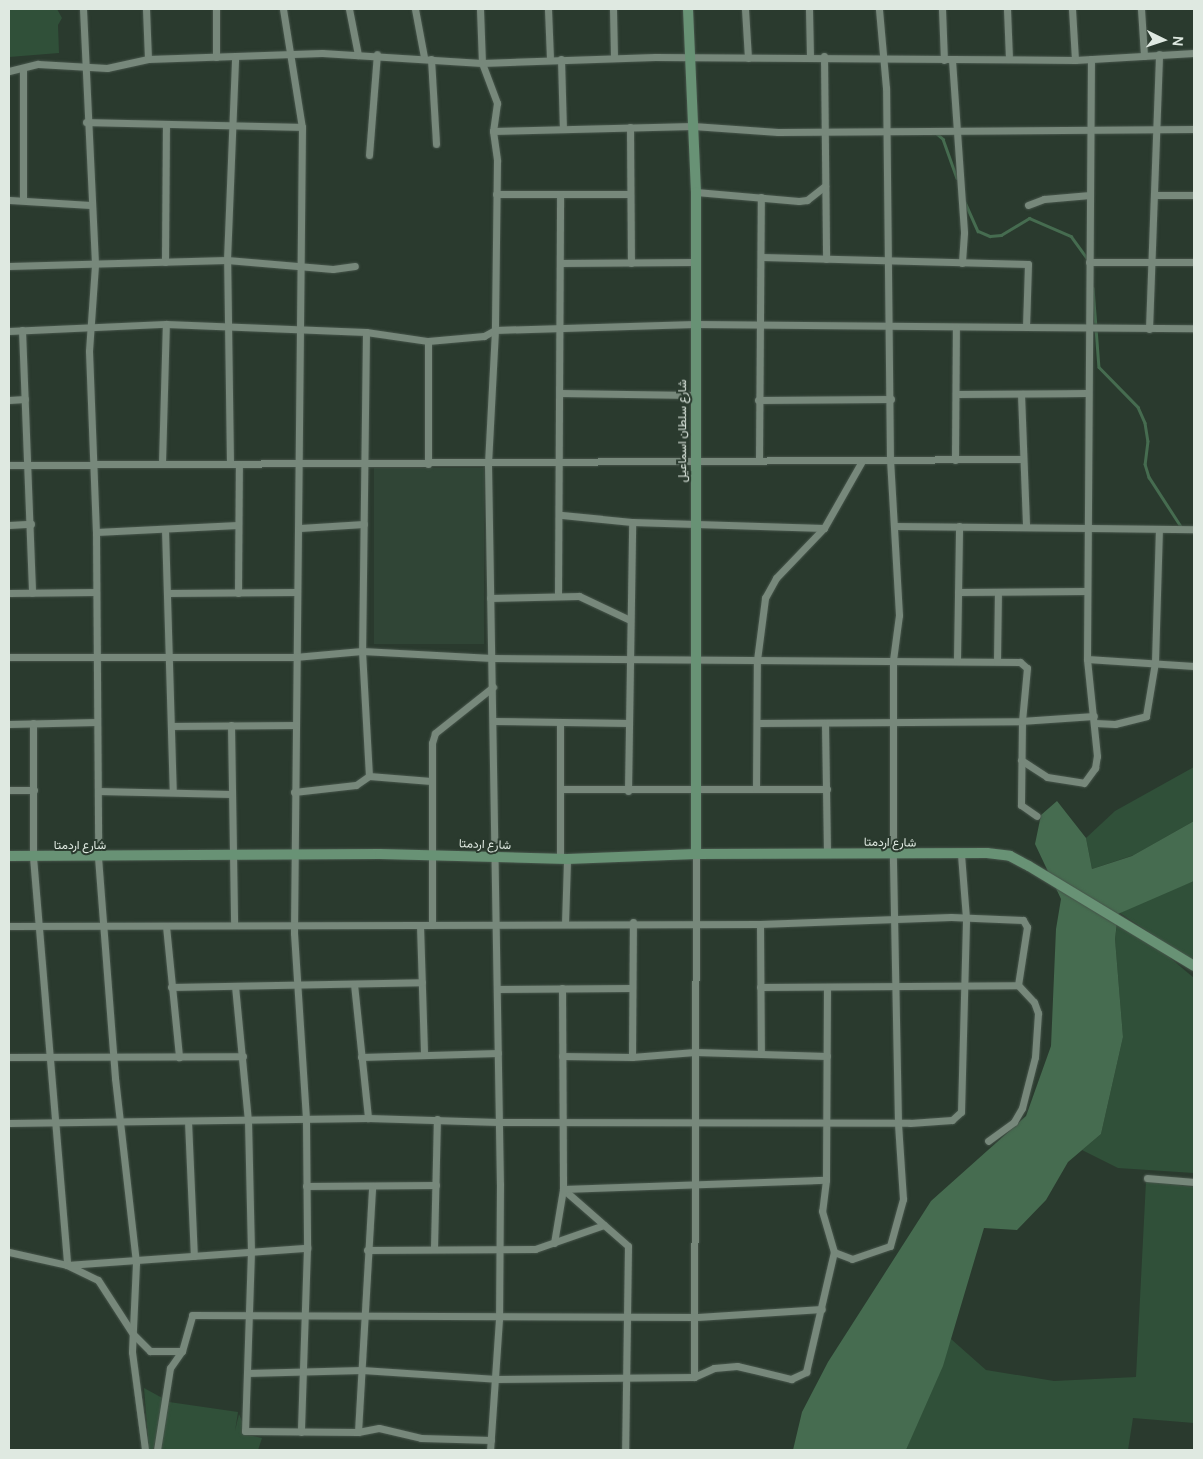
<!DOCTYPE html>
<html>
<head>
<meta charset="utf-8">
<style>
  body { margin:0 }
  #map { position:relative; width:1203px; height:1459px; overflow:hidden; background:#2a3a2e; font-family:Manrope,Vazirmatn,sans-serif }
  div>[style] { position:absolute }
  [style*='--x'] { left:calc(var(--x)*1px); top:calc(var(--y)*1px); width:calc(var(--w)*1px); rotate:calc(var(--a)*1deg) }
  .built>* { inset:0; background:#304536; transform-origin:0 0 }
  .green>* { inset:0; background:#305039 }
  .water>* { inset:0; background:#466c50 }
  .stream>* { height:2.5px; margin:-1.25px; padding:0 1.25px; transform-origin:1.25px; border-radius:1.25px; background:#466c50 }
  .roads { filter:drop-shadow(0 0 1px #47554b) drop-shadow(0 0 1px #47554b) }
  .street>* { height:7px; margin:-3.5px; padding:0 3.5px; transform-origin:3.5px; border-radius:3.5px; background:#77887b }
  .secondary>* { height:10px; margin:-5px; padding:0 5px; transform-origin:5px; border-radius:5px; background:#689275 }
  span { translate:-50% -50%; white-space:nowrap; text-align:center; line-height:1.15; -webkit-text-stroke:4px #2a3a2e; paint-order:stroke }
  .street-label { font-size:12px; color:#dfe9e1 }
  .frame { position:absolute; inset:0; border:10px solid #dfe9e1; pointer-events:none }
  .north { position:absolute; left:1138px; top:15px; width:50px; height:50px; -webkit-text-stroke:4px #2a3a2e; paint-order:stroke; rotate:94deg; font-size:14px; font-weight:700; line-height:20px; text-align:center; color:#dfe9e1 }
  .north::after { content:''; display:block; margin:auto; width:18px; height:22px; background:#dfe9e1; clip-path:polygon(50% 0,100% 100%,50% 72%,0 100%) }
</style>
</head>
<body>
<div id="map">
  <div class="built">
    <div style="left:484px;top:468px;width:176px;height:110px;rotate:90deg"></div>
  </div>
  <div class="green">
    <div style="clip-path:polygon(9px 9px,57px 9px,62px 18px,58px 25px,59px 53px,9px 57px)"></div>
    <div style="clip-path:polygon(1194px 767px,1194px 821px,1134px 855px,1092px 869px,1086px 838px,1115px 811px)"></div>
    <div style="clip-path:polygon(1194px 881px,1194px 962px,1120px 913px,1147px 899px)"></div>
    <div style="clip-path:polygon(1117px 924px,1162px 951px,1194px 978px,1194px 1173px,1118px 1168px,1082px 1150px,1101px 1134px,1123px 1037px,1115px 939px)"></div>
    <div style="clip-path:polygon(1146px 1181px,1194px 1187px,1194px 1423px,1133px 1418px,1128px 1450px,906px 1450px,951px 1339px,986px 1370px,1054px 1381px,1136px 1377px)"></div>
    <div style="clip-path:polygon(144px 1388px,166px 1400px,153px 1450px,149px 1450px)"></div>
    <div style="clip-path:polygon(169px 1402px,238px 1412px,235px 1431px,239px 1414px,248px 1435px,262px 1438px,258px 1450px,160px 1450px)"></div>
  </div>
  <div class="water">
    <div style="clip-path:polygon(1057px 801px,1086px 838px,1092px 869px,1132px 856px,1194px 821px,1194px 881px,1118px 914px,1115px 939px,1123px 1037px,1101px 1134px,1068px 1162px,1046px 1200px,1017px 1230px,984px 1228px,943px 1366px,906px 1450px,793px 1450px,802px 1412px,828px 1362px,931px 1201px,1026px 1116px,1051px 1046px,1056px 929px,1061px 899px,1035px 844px,1041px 815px)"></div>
  </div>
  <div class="stream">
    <div style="--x:935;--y:132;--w:11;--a:41"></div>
    <div style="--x:943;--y:139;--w:41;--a:70.3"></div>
    <div style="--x:965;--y:202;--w:32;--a:66"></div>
    <div style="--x:978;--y:231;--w:13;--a:23"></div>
    <div style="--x:990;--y:236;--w:11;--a:-5"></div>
    <div style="--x:1001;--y:235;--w:33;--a:-31"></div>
    <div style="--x:1029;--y:218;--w:46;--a:23.2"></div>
    <div style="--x:1071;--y:236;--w:27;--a:54"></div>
    <div style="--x:1093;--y:288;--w:79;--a:85.7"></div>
    <div style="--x:1099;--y:367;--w:56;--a:45.7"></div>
    <div style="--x:1138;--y:407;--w:17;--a:66"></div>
    <div style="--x:1145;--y:423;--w:18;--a:81"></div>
    <div style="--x:1148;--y:441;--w:23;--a:97"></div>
    <div style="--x:1145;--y:464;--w:14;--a:73"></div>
    <div style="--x:1149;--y:477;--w:61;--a:57.1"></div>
  </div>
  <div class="roads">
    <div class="street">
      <div style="--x:83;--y:9;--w:256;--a:87.3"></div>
      <div style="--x:95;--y:265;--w:86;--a:94"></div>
      <div style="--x:89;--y:351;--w:181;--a:87.8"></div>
      <div style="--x:96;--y:532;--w:325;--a:89.6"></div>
      <div style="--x:98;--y:857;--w:222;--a:85.6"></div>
      <div style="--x:115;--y:1078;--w:186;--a:83.5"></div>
      <div style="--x:136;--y:1263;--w:89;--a:92.6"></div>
      <div style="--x:132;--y:1352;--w:99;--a:82.4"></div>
      <div style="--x:146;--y:9;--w:50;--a:87.7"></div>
      <div style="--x:216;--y:9;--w:48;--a:90"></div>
      <div style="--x:283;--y:9;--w:120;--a:80.9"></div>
      <div style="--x:302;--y:127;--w:806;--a:90.57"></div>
      <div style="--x:294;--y:933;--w:188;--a:86.3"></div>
      <div style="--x:306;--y:1121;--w:127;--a:89.5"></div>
      <div style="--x:307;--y:1248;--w:184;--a:91.9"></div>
      <div style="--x:349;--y:9;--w:47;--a:78.9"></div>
      <div style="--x:415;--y:9;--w:49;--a:79.4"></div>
      <div style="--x:480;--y:9;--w:54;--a:87.9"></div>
      <div style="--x:482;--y:63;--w:43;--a:69.4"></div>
      <div style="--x:497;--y:103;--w:28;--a:98"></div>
      <div style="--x:493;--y:131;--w:30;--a:82"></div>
      <div style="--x:497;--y:161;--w:169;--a:90.7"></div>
      <div style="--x:495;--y:330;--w:134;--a:93"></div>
      <div style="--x:488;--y:464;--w:720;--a:89.05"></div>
      <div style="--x:500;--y:1184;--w:135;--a:90.4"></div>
      <div style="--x:499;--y:1319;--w:131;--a:93.9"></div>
      <div style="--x:548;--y:9;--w:50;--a:87.7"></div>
      <div style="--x:613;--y:9;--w:49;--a:88.8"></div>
      <div style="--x:745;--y:9;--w:49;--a:86.5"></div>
      <div style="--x:809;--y:9;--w:48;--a:88.8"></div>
      <div style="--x:942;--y:9;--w:51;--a:87.8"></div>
      <div style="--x:1007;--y:9;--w:50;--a:87.7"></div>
      <div style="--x:1072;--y:9;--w:51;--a:86.6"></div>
      <div style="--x:1141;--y:9;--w:47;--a:86.3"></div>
      <div style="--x:824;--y:56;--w:203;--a:89.4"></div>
      <div style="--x:431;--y:59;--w:85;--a:86.6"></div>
      <div style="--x:561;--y:59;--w:70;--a:88.4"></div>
      <div style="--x:952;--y:60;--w:173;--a:86"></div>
      <div style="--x:964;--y:233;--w:30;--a:94"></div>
      <div style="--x:9;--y:71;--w:30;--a:-14"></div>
      <div style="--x:38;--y:64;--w:69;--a:3.3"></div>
      <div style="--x:107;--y:68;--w:42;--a:-12.4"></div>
      <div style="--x:148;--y:59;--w:174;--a:-2"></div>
      <div style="--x:322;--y:53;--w:160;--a:3.6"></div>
      <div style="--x:482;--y:63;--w:173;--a:-2"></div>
      <div style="--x:655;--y:57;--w:420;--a:0.4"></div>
      <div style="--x:1075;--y:60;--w:119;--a:-3.4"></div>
      <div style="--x:86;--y:122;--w:216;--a:1.3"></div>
      <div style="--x:630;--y:127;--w:136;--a:89.6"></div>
      <div style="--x:493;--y:131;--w:200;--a:-1.4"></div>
      <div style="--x:693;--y:126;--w:85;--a:4"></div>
      <div style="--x:778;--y:132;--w:416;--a:-0.4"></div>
      <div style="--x:369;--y:155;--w:101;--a:-85.5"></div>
      <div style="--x:696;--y:192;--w:103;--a:5"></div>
      <div style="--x:799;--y:201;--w:8;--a:-7"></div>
      <div style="--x:807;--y:200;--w:23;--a:-38"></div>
      <div style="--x:496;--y:194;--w:134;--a:0"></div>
      <div style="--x:1154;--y:195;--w:40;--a:0"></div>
      <div style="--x:9;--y:200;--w:82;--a:3.5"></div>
      <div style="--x:23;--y:200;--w:131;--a:-90"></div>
      <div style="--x:1028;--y:205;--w:17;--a:-21"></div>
      <div style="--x:1044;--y:199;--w:46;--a:-5"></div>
      <div style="--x:762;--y:257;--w:266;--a:1.5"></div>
      <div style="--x:1028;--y:264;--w:63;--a:91.8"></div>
      <div style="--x:165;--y:262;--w:137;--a:-89.6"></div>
      <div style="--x:1089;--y:262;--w:105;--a:0"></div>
      <div style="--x:560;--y:263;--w:134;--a:-0.4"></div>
      <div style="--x:9;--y:266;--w:218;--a:-1.6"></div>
      <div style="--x:227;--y:260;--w:106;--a:4.9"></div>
      <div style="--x:333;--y:269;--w:22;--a:-8"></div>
      <div style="--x:1149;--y:329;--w:275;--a:-87.9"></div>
      <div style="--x:22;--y:330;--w:263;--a:87.8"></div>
      <div style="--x:9;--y:331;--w:157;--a:-2.6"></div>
      <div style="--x:166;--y:324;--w:200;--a:2.3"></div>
      <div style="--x:366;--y:332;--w:63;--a:8.3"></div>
      <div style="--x:428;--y:341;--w:56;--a:-5.1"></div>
      <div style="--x:484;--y:336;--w:13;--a:-29"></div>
      <div style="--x:495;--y:330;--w:200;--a:-1.7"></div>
      <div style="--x:695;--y:324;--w:499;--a:0.5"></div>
      <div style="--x:366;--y:332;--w:319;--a:90.7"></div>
      <div style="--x:362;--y:651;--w:125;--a:86.8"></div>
      <div style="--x:428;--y:341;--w:123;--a:90"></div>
      <div style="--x:560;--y:393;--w:134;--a:0.9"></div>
      <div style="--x:956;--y:394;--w:130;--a:-0.4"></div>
      <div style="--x:1021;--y:394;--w:131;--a:87.8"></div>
      <div style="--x:9;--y:400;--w:16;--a:-4"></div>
      <div style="--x:758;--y:400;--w:133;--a:-0.4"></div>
      <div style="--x:955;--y:460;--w:133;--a:-89.6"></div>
      <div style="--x:759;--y:461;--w:264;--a:-89.6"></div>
      <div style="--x:162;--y:463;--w:139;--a:-88.4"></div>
      <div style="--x:230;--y:464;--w:204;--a:-90.8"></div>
      <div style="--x:227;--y:260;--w:203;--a:-87.7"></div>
      <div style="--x:9;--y:465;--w:1014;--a:-0.34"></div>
      <div style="--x:562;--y:515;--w:70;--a:5.7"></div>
      <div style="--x:632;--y:522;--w:192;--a:1.8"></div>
      <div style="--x:9;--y:525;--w:22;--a:-3"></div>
      <div style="--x:894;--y:526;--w:300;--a:0.6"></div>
      <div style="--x:300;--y:528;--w:64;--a:-3.6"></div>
      <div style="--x:165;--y:529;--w:263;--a:88.3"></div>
      <div style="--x:96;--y:532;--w:142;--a:-2.8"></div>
      <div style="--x:958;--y:592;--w:129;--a:-0.4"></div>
      <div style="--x:9;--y:593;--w:87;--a:-0.7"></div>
      <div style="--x:167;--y:593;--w:130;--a:-0.4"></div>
      <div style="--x:238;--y:593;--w:129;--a:-89.6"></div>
      <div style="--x:558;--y:595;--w:401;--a:-89.7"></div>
      <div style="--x:490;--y:598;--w:89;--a:-1.3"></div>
      <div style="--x:579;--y:596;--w:56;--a:25.2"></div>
      <div style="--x:9;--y:657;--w:286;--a:0"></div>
      <div style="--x:295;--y:657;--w:67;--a:-5.1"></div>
      <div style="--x:362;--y:651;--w:130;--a:3.1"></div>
      <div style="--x:492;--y:658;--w:528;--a:0.43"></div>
      <div style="--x:1020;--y:662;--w:9;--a:41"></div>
      <div style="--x:1027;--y:668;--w:53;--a:95.4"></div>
      <div style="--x:1022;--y:721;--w:84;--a:90.7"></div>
      <div style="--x:1021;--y:805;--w:19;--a:35"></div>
      <div style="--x:957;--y:659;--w:133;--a:-89.1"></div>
      <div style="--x:1087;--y:659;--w:107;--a:3.7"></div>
      <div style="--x:997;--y:661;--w:69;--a:-89.2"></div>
      <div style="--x:493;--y:721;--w:136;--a:0.8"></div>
      <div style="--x:33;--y:723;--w:134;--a:90"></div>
      <div style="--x:33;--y:857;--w:409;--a:85.2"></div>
      <div style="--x:67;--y:1265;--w:34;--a:26"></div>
      <div style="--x:98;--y:1280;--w:64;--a:57.1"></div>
      <div style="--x:133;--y:1334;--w:24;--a:45"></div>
      <div style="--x:150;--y:1351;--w:32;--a:0"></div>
      <div style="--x:758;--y:723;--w:264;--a:-0.4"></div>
      <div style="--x:1022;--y:721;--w:72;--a:-4"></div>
      <div style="--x:1095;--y:723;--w:20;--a:3"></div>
      <div style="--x:1115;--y:724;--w:32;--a:-14"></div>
      <div style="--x:1146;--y:716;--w:55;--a:-80.5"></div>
      <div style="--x:1155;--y:662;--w:131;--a:-88.3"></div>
      <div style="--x:9;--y:724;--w:88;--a:-1.3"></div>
      <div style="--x:825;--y:724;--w:130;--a:89.1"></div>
      <div style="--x:231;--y:725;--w:200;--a:89.1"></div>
      <div style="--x:171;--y:726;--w:124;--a:-0.5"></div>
      <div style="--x:1021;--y:760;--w:31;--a:33"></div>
      <div style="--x:1047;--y:777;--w:37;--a:9"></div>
      <div style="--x:1084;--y:783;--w:19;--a:-54"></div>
      <div style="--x:1095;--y:768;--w:12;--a:-81"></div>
      <div style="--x:1097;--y:756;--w:98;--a:-95.9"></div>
      <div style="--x:1087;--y:659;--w:600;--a:-89.62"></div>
      <div style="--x:560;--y:789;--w:267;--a:0"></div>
      <div style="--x:756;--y:789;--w:129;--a:-89.6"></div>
      <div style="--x:757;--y:660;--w:63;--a:-82.6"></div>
      <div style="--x:765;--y:598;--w:23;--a:-61"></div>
      <div style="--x:776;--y:578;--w:69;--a:-46.2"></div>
      <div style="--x:824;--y:528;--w:77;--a:-60.4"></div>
      <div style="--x:9;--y:790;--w:25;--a:0"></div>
      <div style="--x:98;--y:791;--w:133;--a:1.3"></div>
      <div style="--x:628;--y:791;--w:269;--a:-89.1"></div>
      <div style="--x:294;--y:792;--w:62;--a:-6.4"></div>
      <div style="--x:356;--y:785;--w:16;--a:-35"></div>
      <div style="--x:369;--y:776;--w:62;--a:4.6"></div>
      <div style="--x:560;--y:859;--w:137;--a:-90"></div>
      <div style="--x:565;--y:924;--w:65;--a:-88.2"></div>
      <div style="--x:760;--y:924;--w:130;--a:89.6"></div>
      <div style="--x:420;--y:925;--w:130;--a:88.2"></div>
      <div style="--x:432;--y:925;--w:182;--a:-90"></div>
      <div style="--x:432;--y:743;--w:10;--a:-73"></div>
      <div style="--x:435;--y:733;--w:74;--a:-38.4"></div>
      <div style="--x:9;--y:926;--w:751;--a:-0.15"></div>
      <div style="--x:760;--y:924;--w:191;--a:-2.1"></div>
      <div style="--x:951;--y:917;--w:72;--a:2.4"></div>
      <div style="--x:1023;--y:920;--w:8;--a:60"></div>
      <div style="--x:1027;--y:927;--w:59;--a:98.8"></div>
      <div style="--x:1018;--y:985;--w:23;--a:47"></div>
      <div style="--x:1034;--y:1002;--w:12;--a:70"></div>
      <div style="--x:1038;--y:1013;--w:44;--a:93.9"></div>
      <div style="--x:1035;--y:1057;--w:53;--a:104.3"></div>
      <div style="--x:1022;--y:1108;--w:16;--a:120"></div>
      <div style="--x:1014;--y:1122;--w:32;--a:144"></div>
      <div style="--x:166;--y:926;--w:132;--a:84.3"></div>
      <div style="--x:354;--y:984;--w:135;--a:84"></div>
      <div style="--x:235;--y:986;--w:135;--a:84.5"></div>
      <div style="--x:248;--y:1120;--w:131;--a:88.7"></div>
      <div style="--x:251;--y:1251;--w:180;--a:91.9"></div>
      <div style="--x:245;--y:1431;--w:113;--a:0.5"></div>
      <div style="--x:358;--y:1432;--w:21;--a:-11"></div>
      <div style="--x:379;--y:1428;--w:43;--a:13.4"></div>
      <div style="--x:421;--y:1438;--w:70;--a:1.6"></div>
      <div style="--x:171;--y:987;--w:251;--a:-1.1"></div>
      <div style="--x:760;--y:987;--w:258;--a:-0.4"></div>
      <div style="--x:827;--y:987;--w:193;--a:90.3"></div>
      <div style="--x:826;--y:1180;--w:31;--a:97"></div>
      <div style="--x:822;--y:1211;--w:43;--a:73.7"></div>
      <div style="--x:834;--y:1252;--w:19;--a:21"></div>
      <div style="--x:852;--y:1259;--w:40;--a:-18.9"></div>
      <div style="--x:890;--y:1246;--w:49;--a:-74.5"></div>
      <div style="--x:903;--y:1199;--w:76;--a:-93.8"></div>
      <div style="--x:898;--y:1123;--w:269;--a:-91.1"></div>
      <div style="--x:893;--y:854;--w:194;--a:-90"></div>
      <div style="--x:893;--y:660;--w:45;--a:-82.4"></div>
      <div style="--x:899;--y:615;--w:154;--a:-93.3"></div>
      <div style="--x:890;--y:461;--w:373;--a:-90.6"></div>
      <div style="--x:886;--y:88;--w:79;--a:-95.1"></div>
      <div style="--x:562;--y:988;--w:201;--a:89.7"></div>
      <div style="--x:563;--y:1189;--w:86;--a:41.2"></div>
      <div style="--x:628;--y:1246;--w:204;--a:90.8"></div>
      <div style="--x:497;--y:989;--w:135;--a:-0.4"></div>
      <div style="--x:562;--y:1056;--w:70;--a:0.8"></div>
      <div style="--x:632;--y:1057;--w:63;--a:-4.5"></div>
      <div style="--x:695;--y:1052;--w:132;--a:1.7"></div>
      <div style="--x:9;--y:1057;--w:234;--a:-0.2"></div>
      <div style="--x:361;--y:1057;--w:137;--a:-1.7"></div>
      <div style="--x:632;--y:1057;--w:135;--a:-89.6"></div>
      <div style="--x:188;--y:1121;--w:135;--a:87.5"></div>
      <div style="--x:9;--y:1123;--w:359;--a:-0.8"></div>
      <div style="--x:368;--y:1118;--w:130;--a:1.8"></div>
      <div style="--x:498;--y:1122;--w:412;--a:0.1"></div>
      <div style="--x:910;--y:1123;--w:42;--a:-4.1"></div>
      <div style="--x:952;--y:1120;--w:12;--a:-42"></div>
      <div style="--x:961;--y:1112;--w:194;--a:-88.5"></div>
      <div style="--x:966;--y:918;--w:63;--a:-94.5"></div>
      <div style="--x:1147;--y:1178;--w:47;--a:4.9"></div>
      <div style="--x:306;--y:1186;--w:130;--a:-0.4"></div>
      <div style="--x:554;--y:1243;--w:55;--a:-80.5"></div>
      <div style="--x:563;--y:1189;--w:263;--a:-2"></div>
      <div style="--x:434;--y:1248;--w:129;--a:-88.7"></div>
      <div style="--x:367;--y:1250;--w:168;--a:-0.3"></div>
      <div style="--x:535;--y:1249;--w:73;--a:-19.2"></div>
      <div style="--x:9;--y:1252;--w:59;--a:12.6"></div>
      <div style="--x:67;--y:1265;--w:241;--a:-4.1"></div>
      <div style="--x:247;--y:1373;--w:115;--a:-1.5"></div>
      <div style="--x:362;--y:1370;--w:134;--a:3.8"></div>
      <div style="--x:496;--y:1379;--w:198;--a:-0.6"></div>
      <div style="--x:694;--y:1377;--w:22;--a:-24"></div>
      <div style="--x:714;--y:1368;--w:23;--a:-5"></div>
      <div style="--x:737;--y:1366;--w:56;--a:13.5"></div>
      <div style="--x:791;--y:1379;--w:17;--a:-25"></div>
      <div style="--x:806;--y:1372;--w:123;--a:-76.9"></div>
      <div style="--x:694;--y:1377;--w:523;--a:-89.78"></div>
      <div style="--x:358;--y:1432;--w:246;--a:-86.7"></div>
      <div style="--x:157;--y:1450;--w:83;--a:-81"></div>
      <div style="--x:170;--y:1368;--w:21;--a:-55"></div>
      <div style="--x:182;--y:1351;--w:37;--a:-74"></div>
      <div style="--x:192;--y:1315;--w:504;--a:0.23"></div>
      <div style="--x:696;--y:1317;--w:126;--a:-3.6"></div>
    </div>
    <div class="secondary">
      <div style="--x:688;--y:9;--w:183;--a:87.5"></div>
      <div style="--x:696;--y:192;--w:662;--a:90"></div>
      <div style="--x:9;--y:856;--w:371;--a:-0.3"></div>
      <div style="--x:380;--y:854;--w:187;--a:1.5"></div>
      <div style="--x:567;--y:859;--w:129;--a:-2.2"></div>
      <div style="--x:696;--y:854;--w:291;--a:-0.2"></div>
      <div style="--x:987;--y:853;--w:23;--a:7"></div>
      <div style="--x:1010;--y:856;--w:21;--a:28"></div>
      <div style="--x:1029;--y:866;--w:193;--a:31.2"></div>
    </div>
  </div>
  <div class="street-label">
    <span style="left:682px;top:431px;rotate:-90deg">شارع سلطان اسماعيل</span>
    <span style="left:890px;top:842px;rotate:1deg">شارع اردمتا</span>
    <span style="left:485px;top:844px;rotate:2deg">شارع اردمتا</span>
    <span style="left:80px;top:845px">شارع اردمتا</span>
  </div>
  <div class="frame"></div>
  <div class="north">N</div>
</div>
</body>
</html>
